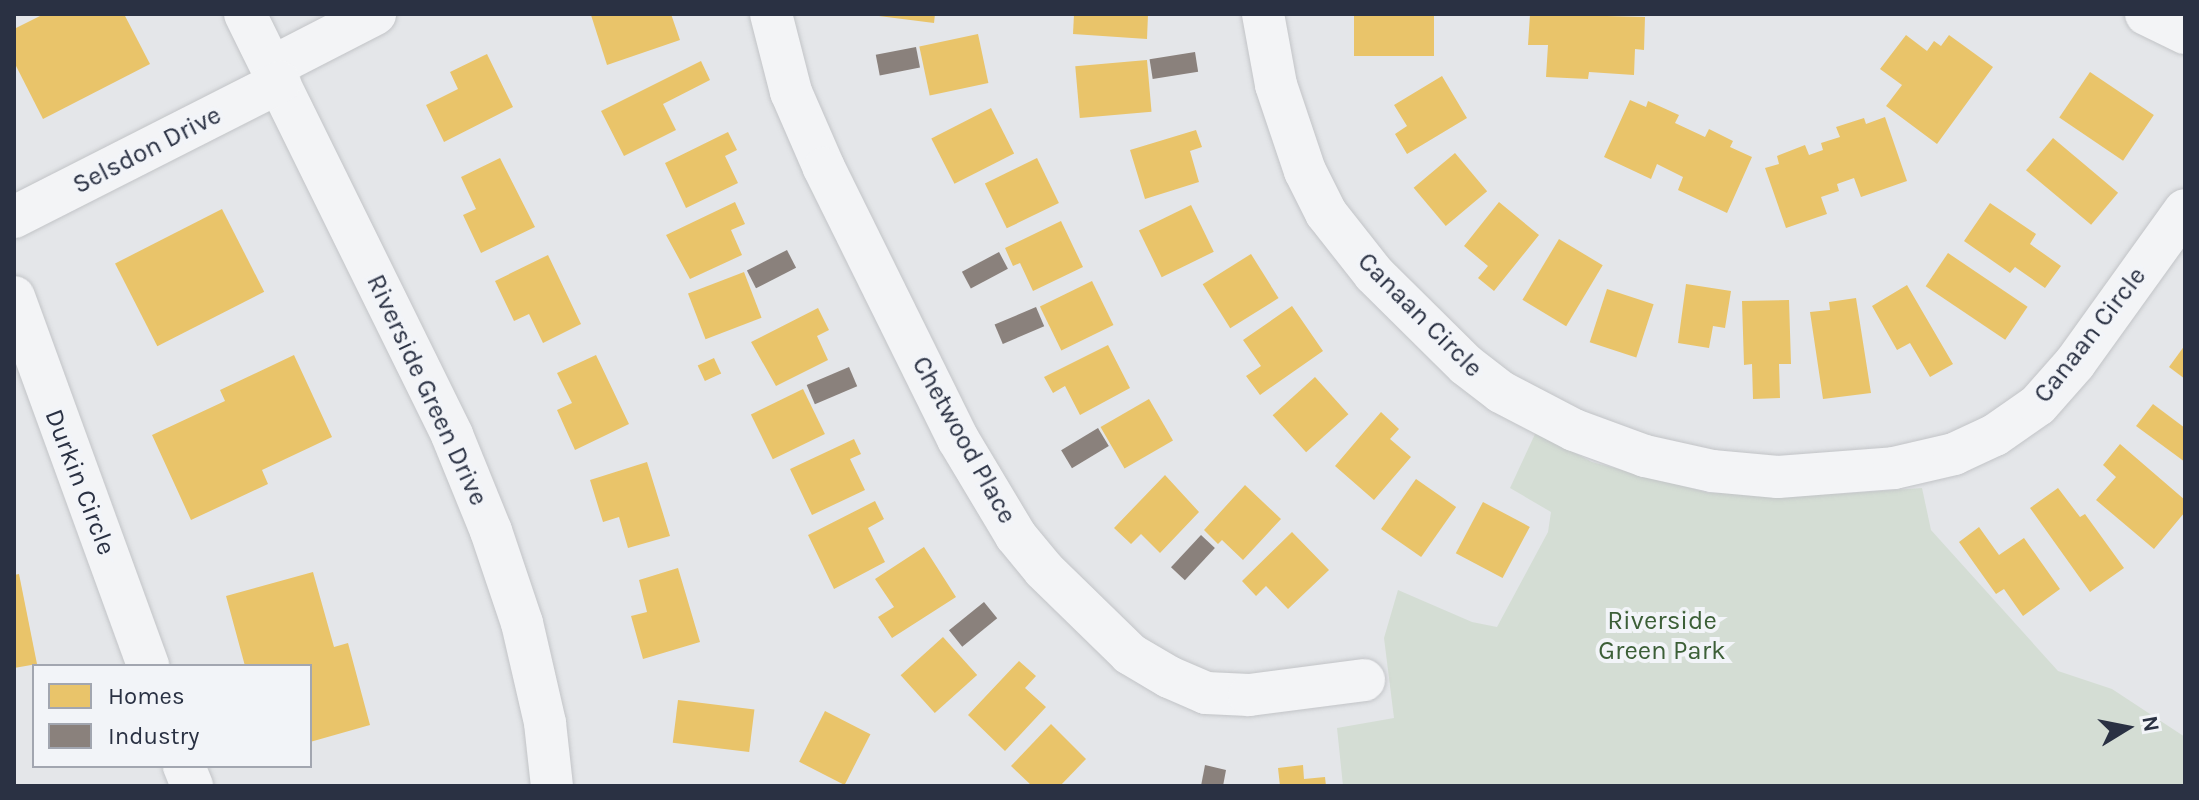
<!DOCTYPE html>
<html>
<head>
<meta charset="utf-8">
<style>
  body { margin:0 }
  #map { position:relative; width:2199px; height:800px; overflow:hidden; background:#e4e6e9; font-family:Karla,sans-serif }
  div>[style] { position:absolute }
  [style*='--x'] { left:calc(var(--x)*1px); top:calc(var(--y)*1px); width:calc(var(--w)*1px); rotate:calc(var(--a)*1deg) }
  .green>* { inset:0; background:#d4ddd4 }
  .homes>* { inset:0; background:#e9c46a; transform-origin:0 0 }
  .industry>* { inset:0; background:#8a817c; transform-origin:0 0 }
  .roads { filter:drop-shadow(0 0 2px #c2c4c7) drop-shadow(0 0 2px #c2c4c7) }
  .minor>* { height:42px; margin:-21px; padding:0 21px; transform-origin:21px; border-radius:21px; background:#f3f4f6 }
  span { translate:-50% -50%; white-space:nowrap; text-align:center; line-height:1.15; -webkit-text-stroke:8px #f2f4f8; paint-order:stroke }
  .street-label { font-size:26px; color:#2a3143 }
  .park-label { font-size:26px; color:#3c5f37 }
  .frame { position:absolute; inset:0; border:16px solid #2a3143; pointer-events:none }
  .legend { position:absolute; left:32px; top:664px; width:280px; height:104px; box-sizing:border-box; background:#f2f4f8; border:2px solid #a2a6b0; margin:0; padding:10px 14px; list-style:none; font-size:24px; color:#2a3143 }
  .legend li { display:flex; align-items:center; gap:16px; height:40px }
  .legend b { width:40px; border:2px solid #a2a6b0 }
  .north { position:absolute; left:2087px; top:688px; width:80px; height:80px; -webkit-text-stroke:6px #f2f4f8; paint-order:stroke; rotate:80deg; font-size:22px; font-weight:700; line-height:32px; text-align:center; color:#2a3143 }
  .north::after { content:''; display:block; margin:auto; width:28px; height:36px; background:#2a3143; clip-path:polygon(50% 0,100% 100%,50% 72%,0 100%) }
</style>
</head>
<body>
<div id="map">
  <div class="green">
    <div style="clip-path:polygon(1536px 432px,1592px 462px,1709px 493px,1838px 494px,1922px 488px,1931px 530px,2058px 671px,2112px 689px,2185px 737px,2185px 786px,1343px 786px,1337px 728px,1394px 718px,1384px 638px,1398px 590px,1472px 622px,1497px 627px,1548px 532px,1551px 512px,1510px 488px)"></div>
  </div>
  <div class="homes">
    <div style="clip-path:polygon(44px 14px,124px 14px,150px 64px,43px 119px,14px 62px,14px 29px)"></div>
    <div style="clip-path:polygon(671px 14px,680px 40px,607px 65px,591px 15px)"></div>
    <div style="clip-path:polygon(863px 14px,935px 14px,934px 23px)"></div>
    <div style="clip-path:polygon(1074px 14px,1148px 14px,1147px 39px,1073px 34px)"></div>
    <div style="left:1354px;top:14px;width:80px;height:42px"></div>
    <div style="clip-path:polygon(1530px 14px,1645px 17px,1644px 50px,1635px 49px,1634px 75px,1589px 72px,1588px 79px,1546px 77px,1548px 45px,1528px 45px)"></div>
    <div style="left:978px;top:34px;width:50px;height:60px;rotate:78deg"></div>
    <div style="clip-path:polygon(1906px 35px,1927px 51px,1934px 41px,1941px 46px,1949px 35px,1993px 67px,1937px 144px,1886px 106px,1902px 85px,1880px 69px)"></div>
    <div style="clip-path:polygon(487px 54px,513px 107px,444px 142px,426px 105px,458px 89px,450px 72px)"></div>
    <div style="left:1147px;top:60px;width:52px;height:72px;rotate:85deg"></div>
    <div style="clip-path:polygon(701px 61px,710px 80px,663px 104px,676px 130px,624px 156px,601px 111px)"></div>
    <div style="left:2090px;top:72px;width:77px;height:55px;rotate:34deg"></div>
    <div style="clip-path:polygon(1442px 76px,1467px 118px,1407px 154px,1395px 134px,1407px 126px,1394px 105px)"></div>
    <div style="clip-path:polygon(1630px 100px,1646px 107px,1648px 101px,1679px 115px,1675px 123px,1705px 137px,1709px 129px,1733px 141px,1730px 147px,1752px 157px,1727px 213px,1678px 190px,1683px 177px,1657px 164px,1651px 179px,1604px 157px)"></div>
    <div style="left:991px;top:108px;width:51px;height:67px;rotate:63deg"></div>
    <div style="clip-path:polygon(1885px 117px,1907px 181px,1861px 197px,1854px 178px,1837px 184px,1839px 191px,1821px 197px,1827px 214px,1786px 228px,1765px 168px,1779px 164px,1777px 156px,1805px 145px,1809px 155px,1823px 150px,1821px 143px,1840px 137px,1836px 127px,1864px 118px,1866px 124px)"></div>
    <div style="clip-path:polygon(1196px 130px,1202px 147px,1190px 151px,1199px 182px,1145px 199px,1130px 150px)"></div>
    <div style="clip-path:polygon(728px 132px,737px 150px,725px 156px,738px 183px,686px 208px,665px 163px)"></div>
    <div style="left:2053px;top:138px;width:85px;height:42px;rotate:40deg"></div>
    <div style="left:1455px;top:153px;width:50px;height:54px;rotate:50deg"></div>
    <div style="clip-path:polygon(500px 158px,535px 227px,481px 253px,463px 215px,476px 209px,461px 177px)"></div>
    <div style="left:1037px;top:158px;width:50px;height:58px;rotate:64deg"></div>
    <div style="clip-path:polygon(735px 202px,745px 224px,731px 230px,742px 255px,690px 279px,666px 235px)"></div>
    <div style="clip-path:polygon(1499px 202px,1539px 235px,1494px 291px,1478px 278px,1488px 266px,1464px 246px)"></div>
    <div style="clip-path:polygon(1990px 203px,2036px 234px,2030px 244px,2061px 266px,2045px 288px,2015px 267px,2010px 273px,1964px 241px)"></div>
    <div style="left:1191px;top:205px;width:52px;height:58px;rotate:64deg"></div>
    <div style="left:222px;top:209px;width:93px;height:120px;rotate:63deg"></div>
    <div style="clip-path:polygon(1061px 221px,1083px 267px,1033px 291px,1020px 263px,1013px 266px,1005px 248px)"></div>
    <div style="left:1559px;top:239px;width:51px;height:71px;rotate:31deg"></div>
    <div style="left:1948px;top:253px;width:96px;height:40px;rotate:34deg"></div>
    <div style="left:1251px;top:254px;width:52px;height:57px;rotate:58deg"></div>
    <div style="clip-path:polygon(548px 255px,581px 324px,543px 343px,529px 314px,514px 321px,495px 281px)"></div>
    <div style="left:744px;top:272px;width:49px;height:60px;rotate:69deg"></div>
    <div style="left:1092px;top:281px;width:49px;height:58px;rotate:64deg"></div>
    <div style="clip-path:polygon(1686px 284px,1731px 291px,1725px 328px,1713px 326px,1709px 348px,1678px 343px)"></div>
    <div style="clip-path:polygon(1907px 285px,1953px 364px,1930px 377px,1910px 343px,1897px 350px,1872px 306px)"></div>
    <div style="left:1607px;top:289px;width:49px;height:56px;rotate:18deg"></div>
    <div style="clip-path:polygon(1856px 298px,1871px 393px,1823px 399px,1810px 312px,1830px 310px,1829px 302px)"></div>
    <div style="clip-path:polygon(1789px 300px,1791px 364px,1779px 364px,1780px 398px,1753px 399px,1752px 364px,1744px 365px,1742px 301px)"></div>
    <div style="clip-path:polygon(1292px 306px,1323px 351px,1260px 395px,1246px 376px,1261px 366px,1243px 340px)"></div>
    <div style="clip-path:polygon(818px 308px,829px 330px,817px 336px,828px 360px,776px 386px,751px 342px)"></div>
    <div style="clip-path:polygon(1108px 345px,1130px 388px,1080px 415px,1065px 386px,1053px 393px,1044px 377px)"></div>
    <div style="clip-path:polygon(2185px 345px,2185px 379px,2169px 367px)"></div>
    <div style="clip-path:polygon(294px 355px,332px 437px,262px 470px,268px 484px,191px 520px,152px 435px,225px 401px,220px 390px)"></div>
    <div style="clip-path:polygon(596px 355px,629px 424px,575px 450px,557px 410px,572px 403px,557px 373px)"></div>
    <div style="left:714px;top:358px;width:17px;height:18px;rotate:65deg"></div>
    <div style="left:1315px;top:377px;width:50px;height:57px;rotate:48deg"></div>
    <div style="left:803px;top:389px;width:50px;height:58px;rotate:64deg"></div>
    <div style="left:1149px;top:399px;width:48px;height:56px;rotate:60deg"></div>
    <div style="clip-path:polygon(2153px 404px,2185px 428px,2185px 462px,2136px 426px)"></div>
    <div style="clip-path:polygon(1381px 412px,1399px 429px,1390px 439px,1411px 457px,1374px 500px,1335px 466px)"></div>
    <div style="clip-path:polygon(854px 439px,861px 454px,850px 459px,865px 490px,812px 515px,790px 469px)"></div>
    <div style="clip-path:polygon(2120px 444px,2185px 500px,2185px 512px,2154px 549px,2096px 500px,2116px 477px,2103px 465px)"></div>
    <div style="clip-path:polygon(647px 462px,670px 536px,628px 548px,619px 517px,603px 522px,590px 480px)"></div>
    <div style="clip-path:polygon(1165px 475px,1199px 512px,1160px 553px,1141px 534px,1131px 544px,1114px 528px)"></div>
    <div style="left:1416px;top:479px;width:49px;height:61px;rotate:35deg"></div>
    <div style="clip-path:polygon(1245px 485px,1281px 519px,1243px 560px,1222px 540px,1218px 544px,1204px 530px)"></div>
    <div style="clip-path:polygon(2058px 488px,2080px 517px,2085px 514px,2124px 568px,2090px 592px,2030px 508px)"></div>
    <div style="clip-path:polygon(875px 501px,884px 519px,868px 528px,885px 562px,834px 589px,808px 535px)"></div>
    <div style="left:1483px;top:502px;width:53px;height:58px;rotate:28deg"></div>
    <div style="clip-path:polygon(1979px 527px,1999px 555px,2024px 538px,2060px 589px,2023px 616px,2004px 589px,1996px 594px,1959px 542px)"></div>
    <div style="clip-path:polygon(1292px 532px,1329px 570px,1288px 609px,1266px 586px,1256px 596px,1242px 581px)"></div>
    <div style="clip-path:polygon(924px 547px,956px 597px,892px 638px,878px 617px,894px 607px,875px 579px)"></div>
    <div style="clip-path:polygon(678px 568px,700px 642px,643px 659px,631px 616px,647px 612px,639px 580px)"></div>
    <div style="clip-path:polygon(313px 572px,334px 647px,348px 643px,370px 725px,310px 742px,310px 666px,245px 666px,226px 596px)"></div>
    <div style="clip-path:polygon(19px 574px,37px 664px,14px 668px,14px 575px)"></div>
    <div style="left:943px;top:637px;width:51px;height:57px;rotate:48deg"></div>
    <div style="clip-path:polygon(1019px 661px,1036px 676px,1025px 688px,1046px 707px,1005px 751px,968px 715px)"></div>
    <div style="left:678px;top:700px;width:77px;height:43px;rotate:7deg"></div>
    <div style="left:825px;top:711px;width:51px;height:57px;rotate:27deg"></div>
    <div style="clip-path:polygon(1051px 724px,1086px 759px,1060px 786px,1032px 786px,1011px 766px)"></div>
    <div style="clip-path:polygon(1303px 765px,1304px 779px,1325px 777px,1326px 786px,1280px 786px,1278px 768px)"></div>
  </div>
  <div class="industry">
    <div style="left:916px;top:47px;width:21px;height:41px;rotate:79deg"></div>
    <div style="left:1195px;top:52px;width:20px;height:46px;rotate:81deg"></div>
    <div style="left:787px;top:250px;width:20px;height:45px;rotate:63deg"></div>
    <div style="left:999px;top:252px;width:19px;height:42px;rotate:62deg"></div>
    <div style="left:1036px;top:307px;width:21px;height:45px;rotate:67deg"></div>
    <div style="left:849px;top:367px;width:21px;height:46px;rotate:67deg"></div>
    <div style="left:1098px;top:428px;width:21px;height:43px;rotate:59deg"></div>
    <div style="left:1201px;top:535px;width:19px;height:44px;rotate:43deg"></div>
    <div style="left:984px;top:602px;width:21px;height:45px;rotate:51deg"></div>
    <div style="clip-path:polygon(1205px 765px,1226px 770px,1223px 786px,1201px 786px)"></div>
  </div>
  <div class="roads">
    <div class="minor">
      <div style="--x:245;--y:14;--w:469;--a:63.8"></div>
      <div style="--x:452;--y:435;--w:104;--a:67.9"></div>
      <div style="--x:491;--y:531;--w:97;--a:71.4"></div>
      <div style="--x:522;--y:623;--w:103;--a:77"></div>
      <div style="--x:545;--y:723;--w:63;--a:83.7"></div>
      <div style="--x:771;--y:14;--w:81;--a:75.6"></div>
      <div style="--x:791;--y:92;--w:83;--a:66.5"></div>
      <div style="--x:824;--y:168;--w:302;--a:63.7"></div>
      <div style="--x:958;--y:439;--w:113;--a:59.1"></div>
      <div style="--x:1016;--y:536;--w:44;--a:50.5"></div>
      <div style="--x:1044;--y:570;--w:120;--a:44.3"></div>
      <div style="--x:1130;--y:654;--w:45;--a:30.5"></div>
      <div style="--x:1169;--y:677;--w:40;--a:23.4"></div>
      <div style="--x:1206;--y:693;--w:43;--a:2.7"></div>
      <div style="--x:1249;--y:695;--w:116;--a:-7.4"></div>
      <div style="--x:1263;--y:14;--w:72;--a:79.6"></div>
      <div style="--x:1276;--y:85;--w:91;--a:71.4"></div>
      <div style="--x:1305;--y:171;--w:47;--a:63.4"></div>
      <div style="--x:1326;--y:213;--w:78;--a:51.8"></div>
      <div style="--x:1374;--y:274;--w:129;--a:44.7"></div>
      <div style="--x:1466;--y:365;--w:44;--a:37.6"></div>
      <div style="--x:1501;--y:392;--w:82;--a:27.5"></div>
      <div style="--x:1574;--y:430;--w:76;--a:20.1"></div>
      <div style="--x:1645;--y:456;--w:69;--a:12.6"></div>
      <div style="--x:1712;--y:471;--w:66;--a:5.2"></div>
      <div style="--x:1778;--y:477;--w:116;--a:-4.4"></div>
      <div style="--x:1894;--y:468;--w:62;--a:-13.1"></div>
      <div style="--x:1954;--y:454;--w:45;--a:-24.9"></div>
      <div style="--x:1995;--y:435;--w:52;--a:-34.9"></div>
      <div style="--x:2038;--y:405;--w:56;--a:-48.6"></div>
      <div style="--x:2075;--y:363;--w:188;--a:-54.3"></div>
      <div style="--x:2146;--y:14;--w:43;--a:26"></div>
      <div style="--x:272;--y:67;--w:116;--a:-27.2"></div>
      <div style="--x:14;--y:217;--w:298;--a:-26.9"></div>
      <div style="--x:14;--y:297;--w:393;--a:70"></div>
      <div style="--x:184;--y:766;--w:22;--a:68"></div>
    </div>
  </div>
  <div class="street-label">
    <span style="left:147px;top:150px;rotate:-27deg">Selsdon Drive</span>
    <span style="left:1420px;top:315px;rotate:45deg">Canaan Circle</span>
    <span style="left:2090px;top:335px;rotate:-52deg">Canaan Circle</span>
    <span style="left:427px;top:390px;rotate:65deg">Riverside Green Drive</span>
    <span style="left:964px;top:440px;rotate:61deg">Chetwood Place</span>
    <span style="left:80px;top:482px;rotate:69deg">Durkin Circle</span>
  </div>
  <div class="park-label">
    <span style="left:1662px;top:636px">Riverside<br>Green Park</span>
  </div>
  <div class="frame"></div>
  <ul class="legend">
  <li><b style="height:22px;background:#e9c46a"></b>Homes</li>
  <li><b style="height:22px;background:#8a817c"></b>Industry</li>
  </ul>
  <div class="north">N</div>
</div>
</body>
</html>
